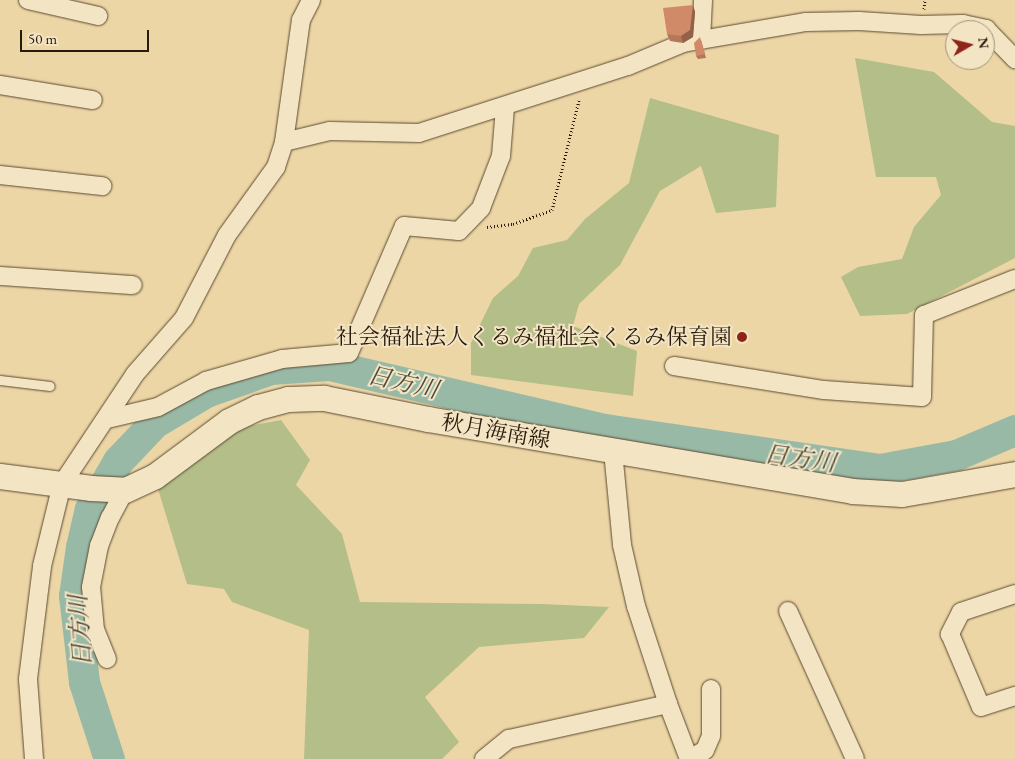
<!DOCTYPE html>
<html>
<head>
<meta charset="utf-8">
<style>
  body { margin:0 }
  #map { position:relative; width:1015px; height:759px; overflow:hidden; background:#edd6a5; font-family:"EB Garamond","Noto Serif JP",serif }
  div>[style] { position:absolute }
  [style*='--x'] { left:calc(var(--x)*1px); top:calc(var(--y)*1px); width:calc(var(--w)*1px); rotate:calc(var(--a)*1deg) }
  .green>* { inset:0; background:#b4be89 }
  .river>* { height:31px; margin:-15.5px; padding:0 15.5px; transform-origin:15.5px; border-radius:15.5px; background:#99b9a7 }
  .path>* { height:3px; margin-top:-1.5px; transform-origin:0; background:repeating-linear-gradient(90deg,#291b0c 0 1px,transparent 0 3.5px) }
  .roads { filter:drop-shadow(0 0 1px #5a4a32) drop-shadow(0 0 1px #5a4a32) }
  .lane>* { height:9px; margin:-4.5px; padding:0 4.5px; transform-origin:4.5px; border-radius:4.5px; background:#f3e4c4 }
  .street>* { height:18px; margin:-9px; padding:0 9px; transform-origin:9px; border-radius:9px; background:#f3e4c4 }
  .secondary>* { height:25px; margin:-12.5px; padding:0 12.5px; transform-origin:12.5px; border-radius:12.5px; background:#f3e4c4 }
  .wall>* { inset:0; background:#b47759 }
  .shaded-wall>* { inset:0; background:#926149 }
  .building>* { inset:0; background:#d18a68 }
  .dots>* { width:14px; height:14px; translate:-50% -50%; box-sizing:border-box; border:2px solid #f3e4c4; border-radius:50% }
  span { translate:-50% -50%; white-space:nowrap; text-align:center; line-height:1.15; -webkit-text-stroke:4px #f3e4c4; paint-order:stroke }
  .poi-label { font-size:22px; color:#291b0c }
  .right { translate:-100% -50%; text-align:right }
  .street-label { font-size:22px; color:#291b0c }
  .water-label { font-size:24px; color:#4b4a3a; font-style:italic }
  .north { position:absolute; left:945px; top:20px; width:50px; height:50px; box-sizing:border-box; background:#f3e4c4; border:1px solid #a2947a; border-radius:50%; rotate:82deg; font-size:14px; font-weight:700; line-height:20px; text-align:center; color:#291b0c }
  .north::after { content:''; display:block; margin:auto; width:18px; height:22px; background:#8f2418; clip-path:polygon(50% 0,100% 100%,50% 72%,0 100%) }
  .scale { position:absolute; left:20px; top:30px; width:129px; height:22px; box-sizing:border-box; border:2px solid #291b0c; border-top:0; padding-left:6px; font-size:15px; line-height:18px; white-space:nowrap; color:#291b0c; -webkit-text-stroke:4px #f3e4c4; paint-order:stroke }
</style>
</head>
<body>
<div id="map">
  <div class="green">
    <div style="clip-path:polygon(855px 58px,934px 72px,992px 122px,1015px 126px,1015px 258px,907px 314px,860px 316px,841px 277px,858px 267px,902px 259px,914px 227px,941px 195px,936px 177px,876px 177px)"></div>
    <div style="clip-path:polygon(650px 98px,779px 135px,776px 207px,716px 213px,701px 166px,660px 191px,620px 265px,579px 304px,573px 326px,637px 351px,633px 396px,471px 375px,471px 343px,493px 298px,518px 276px,533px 248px,567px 240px,585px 219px,629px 183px)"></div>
    <div style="clip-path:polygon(281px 420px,310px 460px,296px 485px,342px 534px,360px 602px,542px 604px,609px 607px,584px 638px,479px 647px,425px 697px,459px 742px,442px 759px,304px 759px,309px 630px,232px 602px,224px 589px,187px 584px,158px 489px,233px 429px)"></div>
  </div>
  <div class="river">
    <div style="--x:109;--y:759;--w:81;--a:-108"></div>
    <div style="--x:84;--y:682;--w:87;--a:-96.6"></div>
    <div style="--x:74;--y:596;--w:49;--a:-81.9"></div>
    <div style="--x:81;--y:547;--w:39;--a:-77"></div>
    <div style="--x:90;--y:509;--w:56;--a:-59.7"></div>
    <div style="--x:118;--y:461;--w:52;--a:-46.5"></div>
    <div style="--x:154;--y:423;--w:61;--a:-30.8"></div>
    <div style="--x:206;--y:392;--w:69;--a:-19.5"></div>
    <div style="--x:271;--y:369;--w:58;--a:-3.9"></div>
    <div style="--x:329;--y:365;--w:283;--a:13.1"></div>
    <div style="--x:605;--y:429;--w:278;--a:8.3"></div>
    <div style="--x:880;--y:469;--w:77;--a:-10.4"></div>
    <div style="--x:956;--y:455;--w:64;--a:-23"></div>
  </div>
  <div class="path">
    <div style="--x:924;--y:9;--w:9;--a:-84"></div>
    <div style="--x:487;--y:227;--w:26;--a:-7"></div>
    <div style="--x:513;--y:224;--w:41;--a:-19.7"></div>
    <div style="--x:552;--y:210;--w:113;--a:-76.2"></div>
  </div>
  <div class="roads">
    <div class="lane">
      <div style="--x:0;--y:380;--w:50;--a:6.8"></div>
    </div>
    <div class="street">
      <div style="--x:28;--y:0;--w:72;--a:12.9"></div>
      <div style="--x:701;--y:40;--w:40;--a:-87.1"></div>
      <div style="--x:0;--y:85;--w:94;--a:9.2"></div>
      <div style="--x:284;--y:142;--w:47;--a:-13.4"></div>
      <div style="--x:330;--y:131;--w:89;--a:1.3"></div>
      <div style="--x:419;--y:133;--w:219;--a:-17.8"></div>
      <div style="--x:628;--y:66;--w:60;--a:-22.7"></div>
      <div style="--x:683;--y:43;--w:125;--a:-9.7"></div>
      <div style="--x:806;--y:22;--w:53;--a:-1.1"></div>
      <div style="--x:859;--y:21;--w:62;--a:3.7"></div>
      <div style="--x:921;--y:25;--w:42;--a:-1.4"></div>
      <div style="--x:963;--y:24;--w:24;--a:12"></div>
      <div style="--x:986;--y:29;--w:42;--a:46"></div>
      <div style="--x:0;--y:175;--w:103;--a:6.2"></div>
      <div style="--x:0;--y:276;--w:133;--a:3.9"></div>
      <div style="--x:674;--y:366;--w:152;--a:9.1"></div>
      <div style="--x:824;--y:390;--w:98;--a:4.1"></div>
      <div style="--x:922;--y:397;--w:82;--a:-88.6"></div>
      <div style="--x:924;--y:315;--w:98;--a:-21.6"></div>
      <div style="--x:107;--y:419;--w:52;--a:-13.2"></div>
      <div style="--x:158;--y:407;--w:55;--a:-28.4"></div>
      <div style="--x:206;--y:381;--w:79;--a:-16.1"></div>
      <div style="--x:282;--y:359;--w:67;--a:-5.1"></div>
      <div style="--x:349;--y:353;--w:138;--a:-66.6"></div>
      <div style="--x:404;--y:226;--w:55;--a:5.2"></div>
      <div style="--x:459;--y:231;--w:32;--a:-46"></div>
      <div style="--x:481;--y:208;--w:56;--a:-69"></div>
      <div style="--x:501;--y:156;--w:49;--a:-85.3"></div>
      <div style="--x:613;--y:451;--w:94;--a:84.5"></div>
      <div style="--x:622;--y:545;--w:63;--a:77.1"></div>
      <div style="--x:636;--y:606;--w:103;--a:71.9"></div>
      <div style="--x:668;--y:704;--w:59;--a:69.1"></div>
      <div style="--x:1015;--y:594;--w:57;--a:161.6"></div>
      <div style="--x:961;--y:612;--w:25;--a:117"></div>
      <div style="--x:950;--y:634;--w:79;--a:67"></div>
      <div style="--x:981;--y:707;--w:36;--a:-18"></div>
      <div style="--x:788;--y:611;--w:162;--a:65.6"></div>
      <div style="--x:107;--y:659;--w:31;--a:-112"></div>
      <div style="--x:95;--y:630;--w:43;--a:-95.3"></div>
      <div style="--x:91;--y:587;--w:42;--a:-79"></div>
      <div style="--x:99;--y:546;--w:30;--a:-69"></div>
      <div style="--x:110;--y:518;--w:32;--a:-62"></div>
      <div style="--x:34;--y:759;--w:80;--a:-94.3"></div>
      <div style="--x:28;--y:679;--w:114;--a:-82.9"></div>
      <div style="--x:42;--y:566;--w:84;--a:-76.3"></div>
      <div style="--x:62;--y:484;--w:132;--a:-56.4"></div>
      <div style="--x:135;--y:374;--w:74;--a:-48.8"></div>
      <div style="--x:184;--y:318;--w:93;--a:-62.6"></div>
      <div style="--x:227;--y:235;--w:84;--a:-54.2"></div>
      <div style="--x:276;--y:167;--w:26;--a:-72"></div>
      <div style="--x:284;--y:142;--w:123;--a:-82.1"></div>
      <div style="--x:301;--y:20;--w:22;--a:-63"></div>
      <div style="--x:484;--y:759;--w:32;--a:-39"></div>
      <div style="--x:509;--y:739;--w:163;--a:-12.4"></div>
      <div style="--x:689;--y:759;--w:18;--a:-29"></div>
      <div style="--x:705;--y:750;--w:15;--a:-67"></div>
      <div style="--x:711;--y:736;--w:47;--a:-90"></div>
    </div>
    <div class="secondary">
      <div style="--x:0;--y:476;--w:92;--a:7.5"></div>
      <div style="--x:91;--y:488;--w:34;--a:3"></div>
      <div style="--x:125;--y:490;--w:33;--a:-25"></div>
      <div style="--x:155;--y:476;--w:92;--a:-36.6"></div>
      <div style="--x:229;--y:421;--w:32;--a:-26"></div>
      <div style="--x:258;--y:407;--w:31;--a:-15"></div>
      <div style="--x:288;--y:399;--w:36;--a:-2"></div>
      <div style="--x:324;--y:398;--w:106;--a:11.4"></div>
      <div style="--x:428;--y:419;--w:430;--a:9.6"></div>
      <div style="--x:852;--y:491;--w:50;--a:3.4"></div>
      <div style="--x:902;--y:494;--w:115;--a:-10"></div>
    </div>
  </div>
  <div class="wall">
    <div style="clip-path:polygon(693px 5px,695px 12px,693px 37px,683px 43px,670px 41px,667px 34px)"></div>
    <div style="clip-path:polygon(701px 40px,706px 58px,698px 59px,696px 56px)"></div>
  </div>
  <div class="shaded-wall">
    <div style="clip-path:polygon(693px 5px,695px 12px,693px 37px,683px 43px,681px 36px)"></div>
  </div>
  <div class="building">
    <div style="clip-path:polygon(693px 5px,690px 30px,681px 36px,667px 34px,663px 8px)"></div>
    <div style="clip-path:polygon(700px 37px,705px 54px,696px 56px,694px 43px)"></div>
  </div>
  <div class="dots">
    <div style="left:742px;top:337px;background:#8f2418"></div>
  </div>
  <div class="poi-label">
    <span class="right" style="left:732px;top:337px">社会福祉法人くるみ福祉会くるみ保育園</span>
  </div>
  <div class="street-label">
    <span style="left:496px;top:431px;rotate:10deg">秋月海南線</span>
  </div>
  <div class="water-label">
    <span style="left:403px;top:382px;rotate:13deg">日方川</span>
    <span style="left:800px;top:458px;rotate:8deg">日方川</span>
    <span style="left:80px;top:631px;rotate:-94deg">日方川</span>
  </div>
  <div class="north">N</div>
  <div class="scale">50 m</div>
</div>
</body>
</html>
